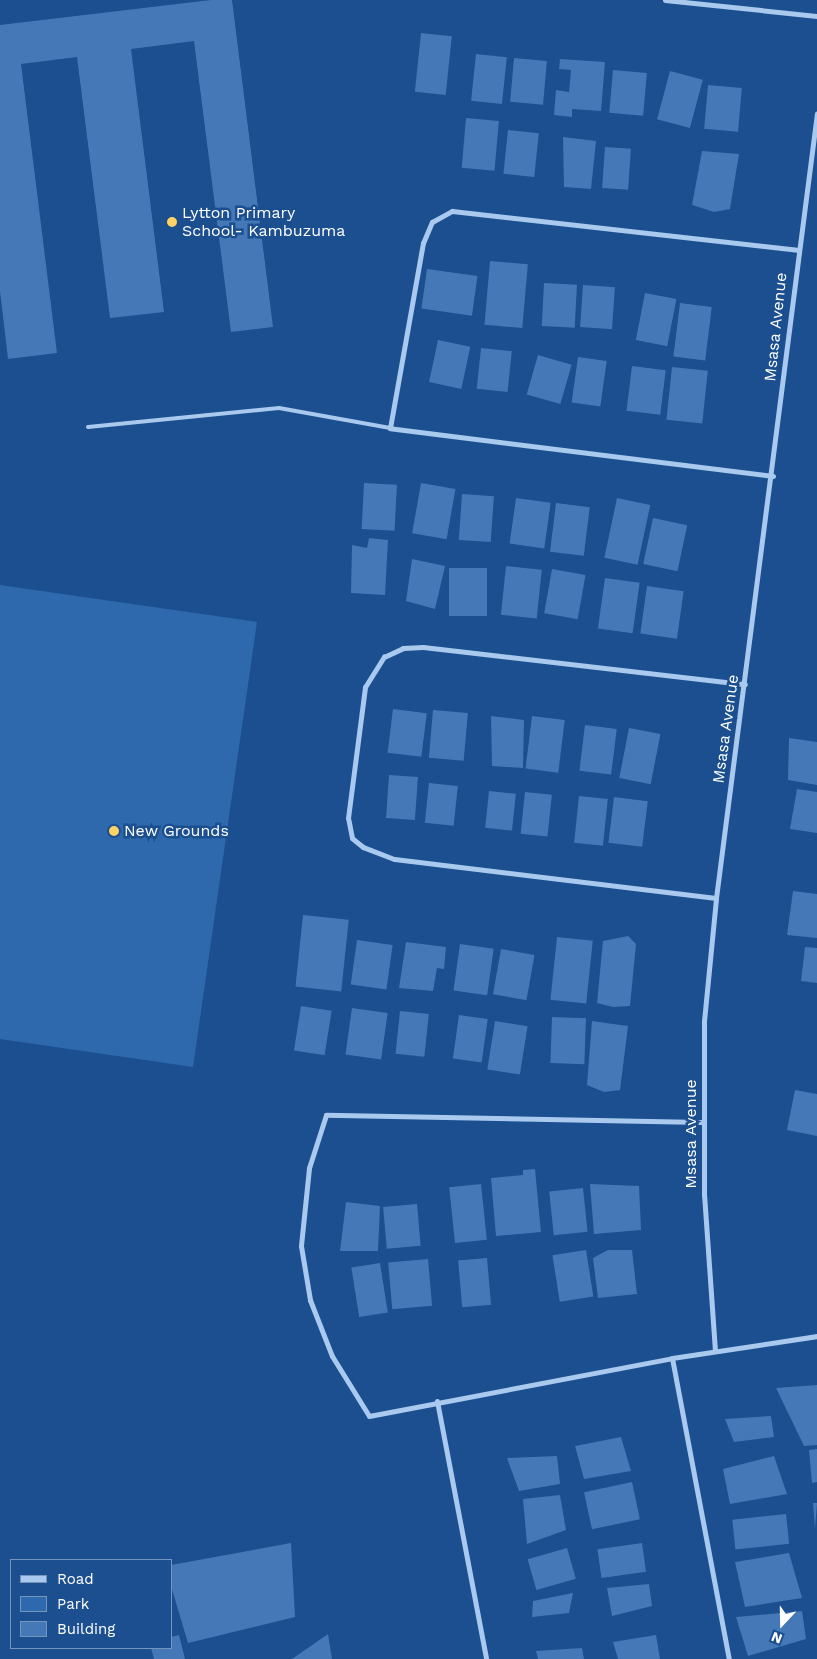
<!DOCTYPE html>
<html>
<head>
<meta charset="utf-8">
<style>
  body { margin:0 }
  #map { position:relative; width:817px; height:1659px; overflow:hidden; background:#1b4f8f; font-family:"Work Sans",sans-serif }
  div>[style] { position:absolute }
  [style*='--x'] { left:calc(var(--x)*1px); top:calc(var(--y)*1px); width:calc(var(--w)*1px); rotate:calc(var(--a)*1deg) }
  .green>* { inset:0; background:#2e69ad }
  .building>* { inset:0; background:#4478b7; transform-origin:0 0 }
  .lane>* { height:4px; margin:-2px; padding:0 2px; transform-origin:2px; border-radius:2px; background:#a9c9ee }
  .street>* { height:5px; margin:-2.5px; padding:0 2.5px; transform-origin:2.5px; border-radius:2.5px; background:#a9c9ee }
  .dots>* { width:14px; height:14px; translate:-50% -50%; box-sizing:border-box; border:2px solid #1b4f8f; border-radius:50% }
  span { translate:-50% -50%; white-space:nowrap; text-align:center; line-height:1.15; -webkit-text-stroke:5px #1b4f8f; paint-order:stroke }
  .poi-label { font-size:16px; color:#fff }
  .left { translate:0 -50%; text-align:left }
  .street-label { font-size:16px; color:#fff }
  .legend { position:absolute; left:10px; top:1559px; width:162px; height:90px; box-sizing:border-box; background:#1b4f8f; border:1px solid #7695bc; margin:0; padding:6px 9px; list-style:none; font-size:15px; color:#fff }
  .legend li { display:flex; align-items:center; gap:10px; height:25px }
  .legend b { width:25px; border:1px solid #7695bc }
  .north { position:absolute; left:757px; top:1599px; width:50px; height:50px; -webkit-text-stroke:4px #1b4f8f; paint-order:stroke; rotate:201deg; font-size:14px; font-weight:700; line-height:20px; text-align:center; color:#fff }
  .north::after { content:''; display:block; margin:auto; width:18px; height:22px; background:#fff; clip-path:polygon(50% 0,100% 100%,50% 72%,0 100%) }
</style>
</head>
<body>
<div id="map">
  <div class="green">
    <div style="clip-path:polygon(0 585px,257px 622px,193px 1067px,0 1039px)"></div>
  </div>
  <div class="building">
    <div style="clip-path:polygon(211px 0,232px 0,273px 327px,231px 332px,194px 41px,131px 49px,164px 312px,110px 318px,77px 57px,21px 64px,57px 353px,8px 359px,0 291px,0 25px)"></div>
    <div style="left:421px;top:33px;width:31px;height:59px;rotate:6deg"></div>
    <div style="left:476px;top:54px;width:31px;height:47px;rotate:6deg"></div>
    <div style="left:514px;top:58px;width:33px;height:44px;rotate:5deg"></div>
    <div style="clip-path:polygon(560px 59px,605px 62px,601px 111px,572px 109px,572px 117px,554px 115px,556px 90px,569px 92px,571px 70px,559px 69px)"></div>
    <div style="left:613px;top:70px;width:34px;height:43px;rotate:5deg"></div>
    <div style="left:670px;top:71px;width:34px;height:50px;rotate:15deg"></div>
    <div style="left:708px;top:85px;width:34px;height:44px;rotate:5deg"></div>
    <div style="left:466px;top:118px;width:33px;height:50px;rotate:5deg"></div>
    <div style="left:508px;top:130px;width:31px;height:44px;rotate:6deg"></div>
    <div style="clip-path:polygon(563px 137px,596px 141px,591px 189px,564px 187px)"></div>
    <div style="left:605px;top:147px;width:26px;height:41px;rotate:4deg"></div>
    <div style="clip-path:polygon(702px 151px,739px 154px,730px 209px,714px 212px,692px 205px)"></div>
    <div style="left:490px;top:261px;width:38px;height:64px;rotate:5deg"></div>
    <div style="left:427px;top:269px;width:51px;height:40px;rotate:8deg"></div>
    <div style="left:544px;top:283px;width:33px;height:43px;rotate:3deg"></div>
    <div style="left:583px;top:285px;width:32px;height:42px;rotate:4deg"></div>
    <div style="left:645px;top:293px;width:32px;height:48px;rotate:11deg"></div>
    <div style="left:680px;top:303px;width:32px;height:54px;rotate:7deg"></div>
    <div style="left:438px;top:340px;width:33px;height:43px;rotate:12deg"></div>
    <div style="left:481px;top:348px;width:31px;height:41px;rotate:6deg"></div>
    <div style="left:538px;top:355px;width:35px;height:41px;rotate:16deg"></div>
    <div style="left:578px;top:357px;width:29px;height:46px;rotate:8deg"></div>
    <div style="left:632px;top:366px;width:34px;height:45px;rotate:7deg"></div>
    <div style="left:672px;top:367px;width:36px;height:53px;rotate:6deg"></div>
    <div style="left:364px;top:483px;width:33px;height:46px;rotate:3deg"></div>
    <div style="left:421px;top:483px;width:35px;height:51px;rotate:10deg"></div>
    <div style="left:462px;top:494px;width:32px;height:46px;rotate:4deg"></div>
    <div style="left:516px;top:498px;width:35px;height:46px;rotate:8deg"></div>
    <div style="left:617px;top:498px;width:34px;height:61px;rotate:12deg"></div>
    <div style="left:556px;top:503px;width:34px;height:49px;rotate:7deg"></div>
    <div style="left:653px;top:518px;width:35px;height:47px;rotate:12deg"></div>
    <div style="clip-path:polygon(369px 538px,388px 540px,385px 595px,351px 593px,352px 545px,367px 548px)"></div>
    <div style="clip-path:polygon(412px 559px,445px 566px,435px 609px,406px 601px)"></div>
    <div style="left:506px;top:566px;width:36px;height:49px;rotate:6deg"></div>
    <div style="left:449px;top:568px;width:38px;height:48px"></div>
    <div style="left:552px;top:569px;width:34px;height:45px;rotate:10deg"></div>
    <div style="left:605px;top:578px;width:35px;height:51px;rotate:8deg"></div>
    <div style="left:647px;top:586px;width:37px;height:48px;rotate:8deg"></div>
    <div style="left:393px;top:709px;width:34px;height:44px;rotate:7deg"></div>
    <div style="left:433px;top:710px;width:35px;height:48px;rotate:5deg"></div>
    <div style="clip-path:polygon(491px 716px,524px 720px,523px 768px,492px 766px)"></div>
    <div style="left:532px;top:716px;width:33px;height:53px;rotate:7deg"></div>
    <div style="left:585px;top:725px;width:32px;height:46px;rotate:7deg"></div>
    <div style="left:629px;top:728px;width:32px;height:51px;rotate:11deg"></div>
    <div style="clip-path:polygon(789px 738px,817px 742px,817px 785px,788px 780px)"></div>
    <div style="left:389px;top:775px;width:29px;height:43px;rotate:4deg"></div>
    <div style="left:429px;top:783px;width:29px;height:40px;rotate:6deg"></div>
    <div style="clip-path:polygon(797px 789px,817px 792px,817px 833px,790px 829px)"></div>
    <div style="left:489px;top:791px;width:27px;height:37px;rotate:6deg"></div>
    <div style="left:525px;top:792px;width:27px;height:42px;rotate:6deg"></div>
    <div style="left:579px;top:796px;width:29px;height:47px;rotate:6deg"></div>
    <div style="left:614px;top:797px;width:34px;height:46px;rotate:7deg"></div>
    <div style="clip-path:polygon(793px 891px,817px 894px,817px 938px,787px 935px)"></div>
    <div style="left:303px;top:915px;width:46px;height:72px;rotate:6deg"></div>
    <div style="clip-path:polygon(628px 936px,636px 944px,630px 1006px,613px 1007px,597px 1003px,603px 941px)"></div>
    <div style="left:557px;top:937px;width:36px;height:63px;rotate:6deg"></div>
    <div style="left:357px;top:940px;width:36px;height:45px;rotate:8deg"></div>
    <div style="clip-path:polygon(406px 942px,446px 947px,444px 969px,437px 968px,433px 991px,399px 988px)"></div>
    <div style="left:460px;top:944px;width:34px;height:47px;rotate:8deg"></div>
    <div style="clip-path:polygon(805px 947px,817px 948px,817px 983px,801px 981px)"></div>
    <div style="left:501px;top:949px;width:34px;height:46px;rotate:10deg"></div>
    <div style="left:301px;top:1006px;width:31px;height:45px;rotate:9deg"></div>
    <div style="left:352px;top:1008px;width:36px;height:47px;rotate:8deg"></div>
    <div style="left:400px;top:1011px;width:29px;height:43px;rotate:6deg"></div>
    <div style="left:459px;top:1015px;width:29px;height:44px;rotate:8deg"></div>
    <div style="left:552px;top:1017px;width:34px;height:46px;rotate:2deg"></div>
    <div style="left:495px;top:1021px;width:33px;height:49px;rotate:9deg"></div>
    <div style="clip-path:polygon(592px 1021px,628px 1026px,620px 1090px,604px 1092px,587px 1085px)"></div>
    <div style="clip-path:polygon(795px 1090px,817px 1094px,817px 1136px,787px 1130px)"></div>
    <div style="clip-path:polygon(535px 1169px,541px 1232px,496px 1236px,491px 1178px,523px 1175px,523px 1170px)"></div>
    <div style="left:481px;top:1184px;width:56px;height:32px;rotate:84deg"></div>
    <div style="clip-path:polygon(590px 1184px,639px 1186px,641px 1230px,594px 1234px)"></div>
    <div style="left:583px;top:1188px;width:44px;height:34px;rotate:84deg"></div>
    <div style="clip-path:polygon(346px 1202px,380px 1206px,378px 1251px,340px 1251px)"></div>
    <div style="left:417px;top:1204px;width:42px;height:34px;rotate:85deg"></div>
    <div style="left:586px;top:1250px;width:47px;height:34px;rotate:81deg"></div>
    <div style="clip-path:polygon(608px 1250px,632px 1250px,637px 1294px,598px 1298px,593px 1258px)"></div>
    <div style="left:487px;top:1258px;width:47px;height:29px;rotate:85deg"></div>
    <div style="left:428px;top:1259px;width:47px;height:40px;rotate:85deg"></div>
    <div style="left:380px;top:1263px;width:50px;height:29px;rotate:81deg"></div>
    <div style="clip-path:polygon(817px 1385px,817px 1445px,804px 1446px,776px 1388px)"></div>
    <div style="clip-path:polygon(771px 1416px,774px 1437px,734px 1442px,725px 1419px)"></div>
    <div style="clip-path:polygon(621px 1437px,631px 1471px,584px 1479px,575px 1446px)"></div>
    <div style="clip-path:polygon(817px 1449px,817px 1482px,812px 1483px,809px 1450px)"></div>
    <div style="clip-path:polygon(557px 1456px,560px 1484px,519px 1491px,507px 1458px)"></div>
    <div style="clip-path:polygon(774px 1456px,787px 1494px,730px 1504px,723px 1469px)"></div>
    <div style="left:632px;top:1482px;width:38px;height:49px;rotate:78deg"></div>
    <div style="clip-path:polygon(560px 1495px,566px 1530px,527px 1544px,523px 1499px)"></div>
    <div style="clip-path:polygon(813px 1503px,817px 1503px,815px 1529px)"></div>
    <div style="left:786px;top:1514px;width:30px;height:54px;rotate:84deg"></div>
    <div style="clip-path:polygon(291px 1543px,295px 1617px,188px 1643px,171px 1586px,171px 1565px)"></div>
    <div style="left:642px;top:1543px;width:29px;height:45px;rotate:82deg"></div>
    <div style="left:567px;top:1548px;width:32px;height:41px;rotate:74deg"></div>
    <div style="clip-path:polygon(789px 1553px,802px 1598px,745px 1607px,735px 1562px)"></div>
    <div style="clip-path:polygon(649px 1584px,652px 1606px,612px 1616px,607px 1588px)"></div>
    <div style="clip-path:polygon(573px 1593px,569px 1613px,532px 1617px,533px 1601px)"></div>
    <div style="clip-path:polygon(802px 1611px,806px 1639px,748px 1656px,736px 1617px)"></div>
    <div style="clip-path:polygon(328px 1634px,332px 1659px,292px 1659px)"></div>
    <div style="clip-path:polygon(179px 1635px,185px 1659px,154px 1659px,151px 1648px,171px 1648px,171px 1637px)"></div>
    <div style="clip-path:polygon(656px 1635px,660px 1659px,618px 1659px,613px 1642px)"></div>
    <div style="clip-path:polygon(582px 1648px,584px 1659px,538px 1659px,536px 1651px)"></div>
  </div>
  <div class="lane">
    <div style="--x:88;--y:427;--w:192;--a:-5.7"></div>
    <div style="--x:279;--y:408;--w:113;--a:10.2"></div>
  </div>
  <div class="street">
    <div style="--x:665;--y:0;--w:153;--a:6"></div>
    <div style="--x:773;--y:476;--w:386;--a:-172.9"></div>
    <div style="--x:390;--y:428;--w:188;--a:-79.9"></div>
    <div style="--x:423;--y:243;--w:23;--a:-67"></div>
    <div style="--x:432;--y:222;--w:23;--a:-29"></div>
    <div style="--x:452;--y:211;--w:347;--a:6.4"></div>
    <div style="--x:716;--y:898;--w:324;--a:-173.1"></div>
    <div style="--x:394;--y:859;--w:33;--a:-159"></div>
    <div style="--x:363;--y:847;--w:14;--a:-141"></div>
    <div style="--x:352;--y:838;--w:20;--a:-101"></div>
    <div style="--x:348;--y:818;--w:132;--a:-82.6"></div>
    <div style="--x:365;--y:687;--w:36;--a:-58"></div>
    <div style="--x:384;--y:657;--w:21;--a:-25"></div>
    <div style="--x:403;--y:648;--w:20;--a:-3"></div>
    <div style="--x:423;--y:647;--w:324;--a:6.6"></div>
    <div style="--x:701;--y:1122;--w:375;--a:-178.9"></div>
    <div style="--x:326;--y:1115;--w:56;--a:107.8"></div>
    <div style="--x:309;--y:1168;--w:78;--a:95.9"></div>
    <div style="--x:301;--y:1246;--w:55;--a:80.5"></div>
    <div style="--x:310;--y:1300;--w:60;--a:68.6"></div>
    <div style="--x:332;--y:1356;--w:70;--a:58.3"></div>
    <div style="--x:369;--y:1416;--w:309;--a:-10.8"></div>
    <div style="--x:672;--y:1358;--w:147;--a:-8.6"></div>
    <div style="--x:715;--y:1351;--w:156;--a:-94"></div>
    <div style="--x:704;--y:1195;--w:174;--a:-90"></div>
    <div style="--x:704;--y:1021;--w:124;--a:-84.4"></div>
    <div style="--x:716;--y:898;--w:791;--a:-82.67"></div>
    <div style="--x:672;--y:1358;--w:306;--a:79.3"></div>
    <div style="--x:437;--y:1401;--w:263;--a:79.2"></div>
  </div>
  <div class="dots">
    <div style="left:172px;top:222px;background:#ffd166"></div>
    <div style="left:114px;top:831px;background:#ffd166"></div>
  </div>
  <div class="poi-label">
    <span class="left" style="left:182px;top:222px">Lytton Primary<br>School- Kambuzuma</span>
    <span class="left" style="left:124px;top:831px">New Grounds</span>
  </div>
  <div class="street-label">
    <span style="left:776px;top:327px;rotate:-84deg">Msasa Avenue</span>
    <span style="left:726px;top:729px;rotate:-82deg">Msasa Avenue</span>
    <span style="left:691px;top:1134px;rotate:-90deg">Msasa Avenue</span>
  </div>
  <ul class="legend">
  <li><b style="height:6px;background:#a9c9ee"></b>Road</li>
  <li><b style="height:14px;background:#2e69ad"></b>Park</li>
  <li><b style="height:14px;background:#4478b7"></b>Building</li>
  </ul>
  <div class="north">N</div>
</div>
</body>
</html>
